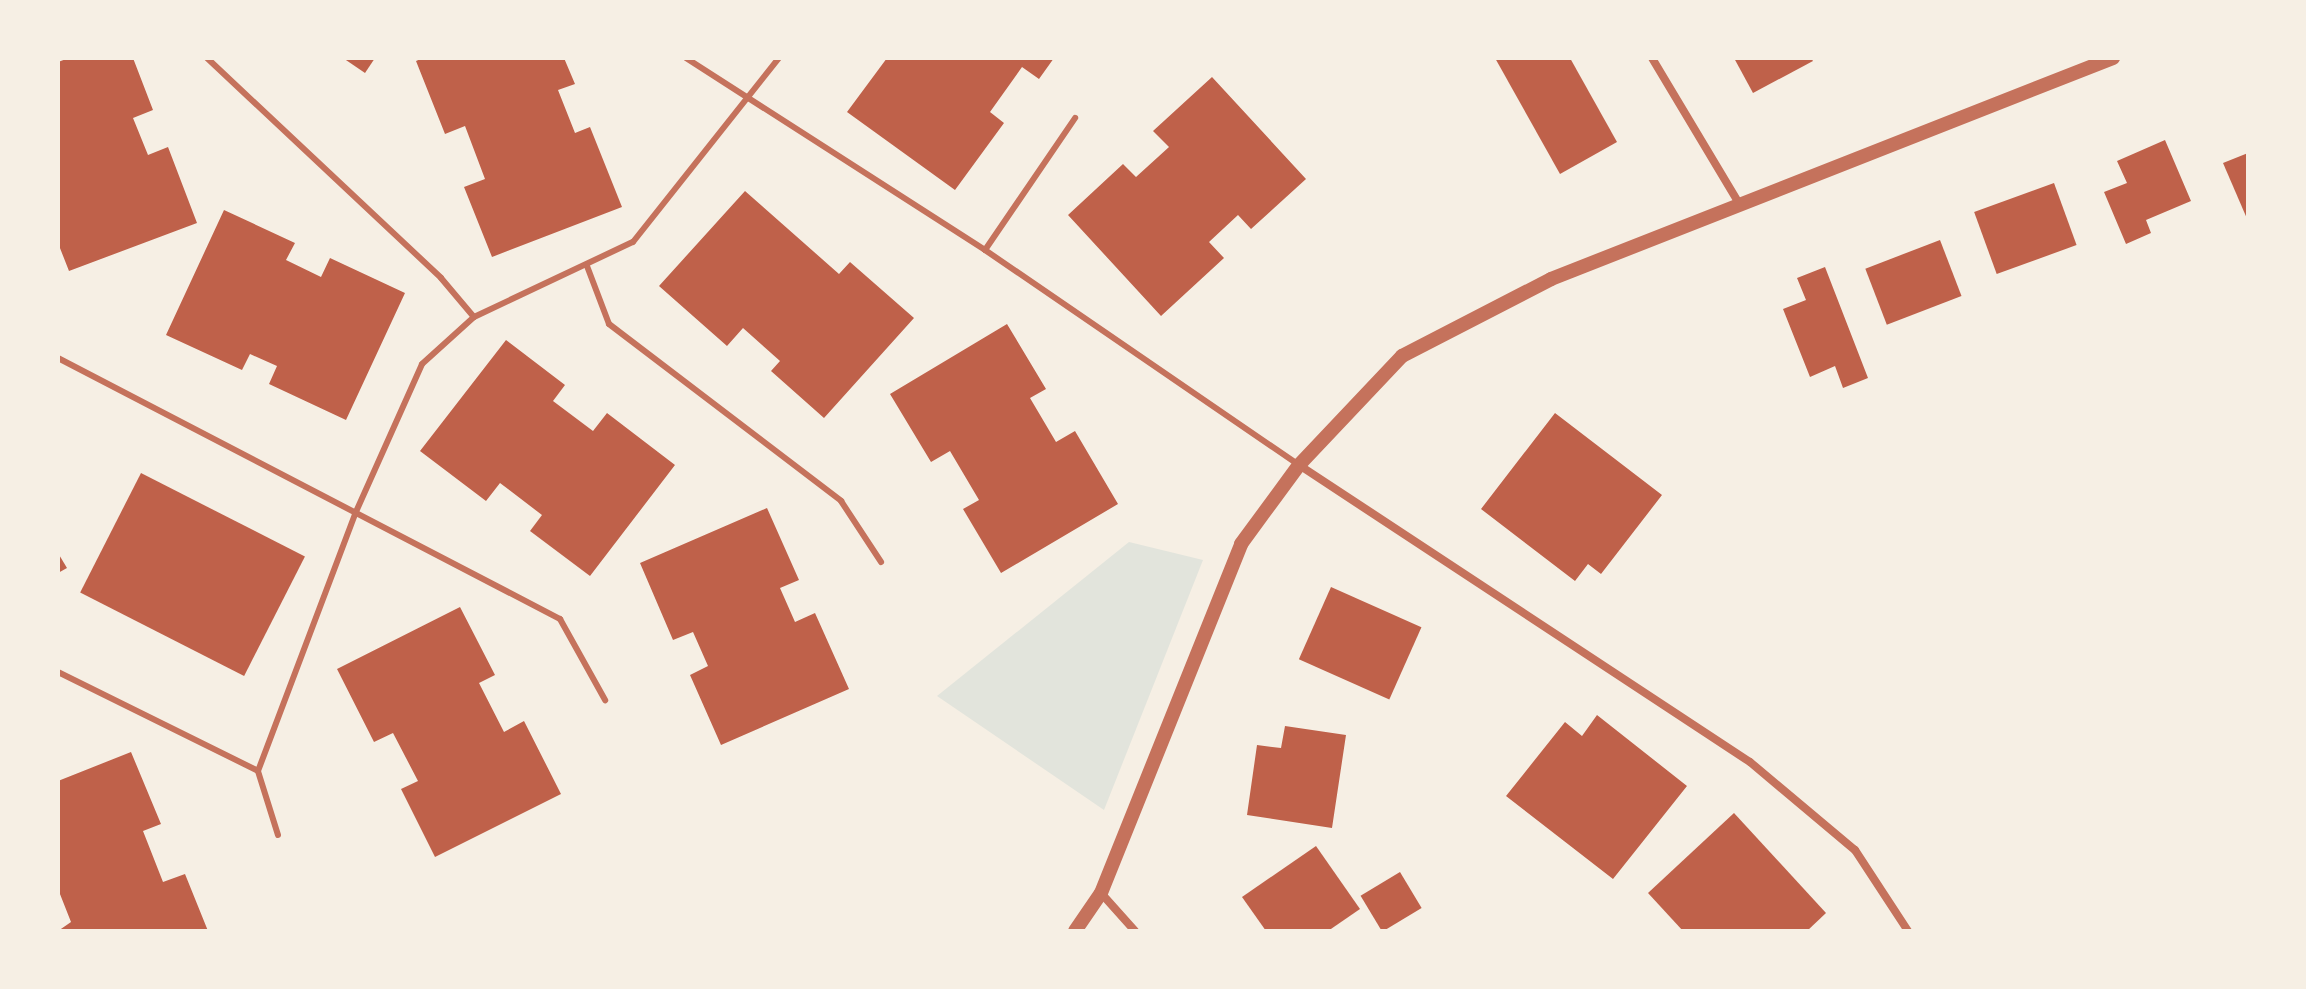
<!DOCTYPE html>
<html>
<head>
<meta charset="utf-8">
<style>
  body { margin:0 }
  #map { position:relative; width:2306px; height:989px; overflow:hidden; background:#f6efe4; font-family:"PT Sans",sans-serif }
  div>[style] { position:absolute }
  [style*='--x'] { left:calc(var(--x)*1px); top:calc(var(--y)*1px); width:calc(var(--w)*1px); rotate:calc(var(--a)*1deg) }
  .green>* { inset:0; background:#e2e4dc }
  .building>* { inset:0; background:#bf614a; transform-origin:0 0 }
  .service>* { height:6px; margin:-3px; padding:0 3px; transform-origin:3px; border-radius:3px; background:#c5725c }
  .minor>* { height:8px; margin:-4px; padding:0 4px; transform-origin:4px; border-radius:4px; background:#c5725c }
  .tertiary>* { height:14px; margin:-7px; padding:0 7px; transform-origin:7px; border-radius:7px; background:#c5725c }
  span { translate:-50% -50%; white-space:nowrap; text-align:center; line-height:1.15; -webkit-text-stroke:6px #f6efe4; paint-order:stroke }
  .frame { position:absolute; inset:0; border:60px solid #f6efe4; pointer-events:none }
</style>
</head>
<body>
<div id="map">
  <div class="green">
    <div style="clip-path:polygon(1129px 542px,1203px 560px,1104px 810px,937px 696px)"></div>
  </div>
  <div class="building">
    <div style="clip-path:polygon(69px 58px,133px 58px,153px 110px,133px 118px,148px 155px,168px 147px,197px 223px,69px 271px,58px 243px,58px 62px)"></div>
    <div style="clip-path:polygon(343px 58px,375px 58px,365px 73px)"></div>
    <div style="clip-path:polygon(423px 58px,564px 58px,575px 84px,558px 90px,575px 133px,590px 127px,622px 207px,492px 257px,464px 187px,485px 179px,465px 126px,445px 134px,416px 61px)"></div>
    <div style="clip-path:polygon(887px 58px,908px 59px,1054px 58px,1039px 79px,1022px 67px,990px 112px,1004px 123px,955px 190px,847px 112px)"></div>
    <div style="clip-path:polygon(1495px 58px,1570px 58px,1617px 142px,1560px 174px)"></div>
    <div style="clip-path:polygon(1734px 58px,1811px 58px,1813px 61px,1753px 93px)"></div>
    <div style="clip-path:polygon(1212px 77px,1306px 179px,1251px 229px,1238px 215px,1209px 242px,1224px 258px,1161px 316px,1068px 215px,1123px 164px,1136px 177px,1169px 147px,1153px 131px)"></div>
    <div style="clip-path:polygon(2165px 140px,2191px 201px,2146px 220px,2151px 233px,2126px 244px,2104px 192px,2127px 183px,2117px 161px)"></div>
    <div style="clip-path:polygon(2248px 153px,2248px 221px,2223px 163px)"></div>
    <div style="left:2054px;top:183px;width:66px;height:85px;rotate:70deg"></div>
    <div style="clip-path:polygon(745px 191px,839px 274px,850px 262px,914px 318px,824px 418px,771px 371px,780px 361px,743px 328px,727px 346px,659px 286px)"></div>
    <div style="clip-path:polygon(224px 210px,295px 243px,286px 260px,321px 277px,330px 258px,405px 293px,346px 420px,269px 384px,277px 366px,250px 354px,242px 370px,166px 335px)"></div>
    <div style="left:1940px;top:240px;width:60px;height:80px;rotate:69deg"></div>
    <div style="clip-path:polygon(1825px 267px,1868px 378px,1843px 388px,1835px 366px,1810px 377px,1783px 309px,1806px 300px,1797px 278px)"></div>
    <div style="clip-path:polygon(1007px 324px,1046px 389px,1030px 398px,1056px 442px,1075px 431px,1118px 504px,1001px 573px,963px 509px,979px 500px,950px 451px,931px 462px,890px 394px)"></div>
    <div style="clip-path:polygon(506px 340px,565px 385px,553px 401px,593px 431px,607px 413px,675px 465px,590px 576px,530px 531px,542px 515px,500px 483px,486px 501px,420px 451px)"></div>
    <div style="clip-path:polygon(1555px 413px,1662px 495px,1601px 574px,1588px 564px,1575px 581px,1481px 509px)"></div>
    <div style="left:141px;top:473px;width:184px;height:134px;rotate:27deg"></div>
    <div style="clip-path:polygon(767px 508px,799px 580px,780px 588px,795px 622px,815px 613px,849px 689px,721px 745px,690px 675px,708px 666px,693px 632px,673px 640px,640px 563px)"></div>
    <div style="clip-path:polygon(58px 553px,67px 568px,58px 573px)"></div>
    <div style="left:1331px;top:587px;width:99px;height:79px;rotate:24deg"></div>
    <div style="clip-path:polygon(460px 607px,495px 675px,479px 683px,504px 732px,524px 721px,561px 794px,435px 857px,401px 789px,418px 781px,393px 733px,374px 742px,337px 669px)"></div>
    <div style="clip-path:polygon(1597px 715px,1687px 786px,1613px 879px,1506px 796px,1565px 722px,1582px 736px)"></div>
    <div style="clip-path:polygon(1285px 726px,1346px 735px,1332px 828px,1247px 815px,1257px 745px,1281px 748px)"></div>
    <div style="clip-path:polygon(131px 752px,161px 824px,143px 831px,163px 882px,185px 874px,208px 931px,58px 931px,71px 922px,58px 889px,58px 781px)"></div>
    <div style="clip-path:polygon(1734px 813px,1826px 913px,1807px 931px,1683px 931px,1648px 893px)"></div>
    <div style="clip-path:polygon(1316px 846px,1360px 909px,1328px 931px,1266px 931px,1242px 897px)"></div>
    <div style="left:1400px;top:872px;width:42px;height:46px;rotate:59deg"></div>
  </div>
  <div class="service">
    <div style="--x:207;--y:58;--w:321;--a:43.2"></div>
    <div style="--x:441;--y:278;--w:51;--a:49.8"></div>
    <div style="--x:686;--y:58;--w:355;--a:32.7"></div>
    <div style="--x:985;--y:250;--w:381;--a:34.4"></div>
    <div style="--x:985;--y:250;--w:160;--a:-55.7"></div>
    <div style="--x:587;--y:266;--w:62;--a:69.2"></div>
    <div style="--x:609;--y:324;--w:292;--a:37.3"></div>
    <div style="--x:841;--y:501;--w:73;--a:56.7"></div>
    <div style="--x:58;--y:358;--w:566;--a:27.47"></div>
    <div style="--x:560;--y:619;--w:93;--a:60.9"></div>
    <div style="--x:58;--y:672;--w:223;--a:26.3"></div>
    <div style="--x:278;--y:835;--w:67;--a:-107.4"></div>
    <div style="--x:258;--y:771;--w:275;--a:-69.3"></div>
    <div style="--x:355;--y:514;--w:164;--a:-65.9"></div>
    <div style="--x:422;--y:364;--w:70;--a:-42.1"></div>
    <div style="--x:474;--y:317;--w:176;--a:-25.3"></div>
    <div style="--x:633;--y:242;--w:235;--a:-51.6"></div>
  </div>
  <div class="minor">
    <div style="--x:1652;--y:58;--w:171;--a:59.1"></div>
    <div style="--x:1299;--y:465;--w:540;--a:33.37"></div>
    <div style="--x:1750;--y:762;--w:137;--a:40"></div>
    <div style="--x:1855;--y:850;--w:97;--a:56.8"></div>
    <div style="--x:1101;--y:893;--w:51;--a:48.2"></div>
  </div>
  <div class="tertiary">
    <div style="--x:1075;--y:931;--w:46;--a:-55.6"></div>
    <div style="--x:1101;--y:893;--w:376;--a:-68.1"></div>
    <div style="--x:1241;--y:544;--w:98;--a:-53.7"></div>
    <div style="--x:1299;--y:465;--w:150;--a:-46.6"></div>
    <div style="--x:1402;--y:356;--w:168;--a:-27.3"></div>
    <div style="--x:1551;--y:279;--w:604;--a:-21.47"></div>
  </div>
  <div class="frame"></div>
</div>
</body>
</html>
